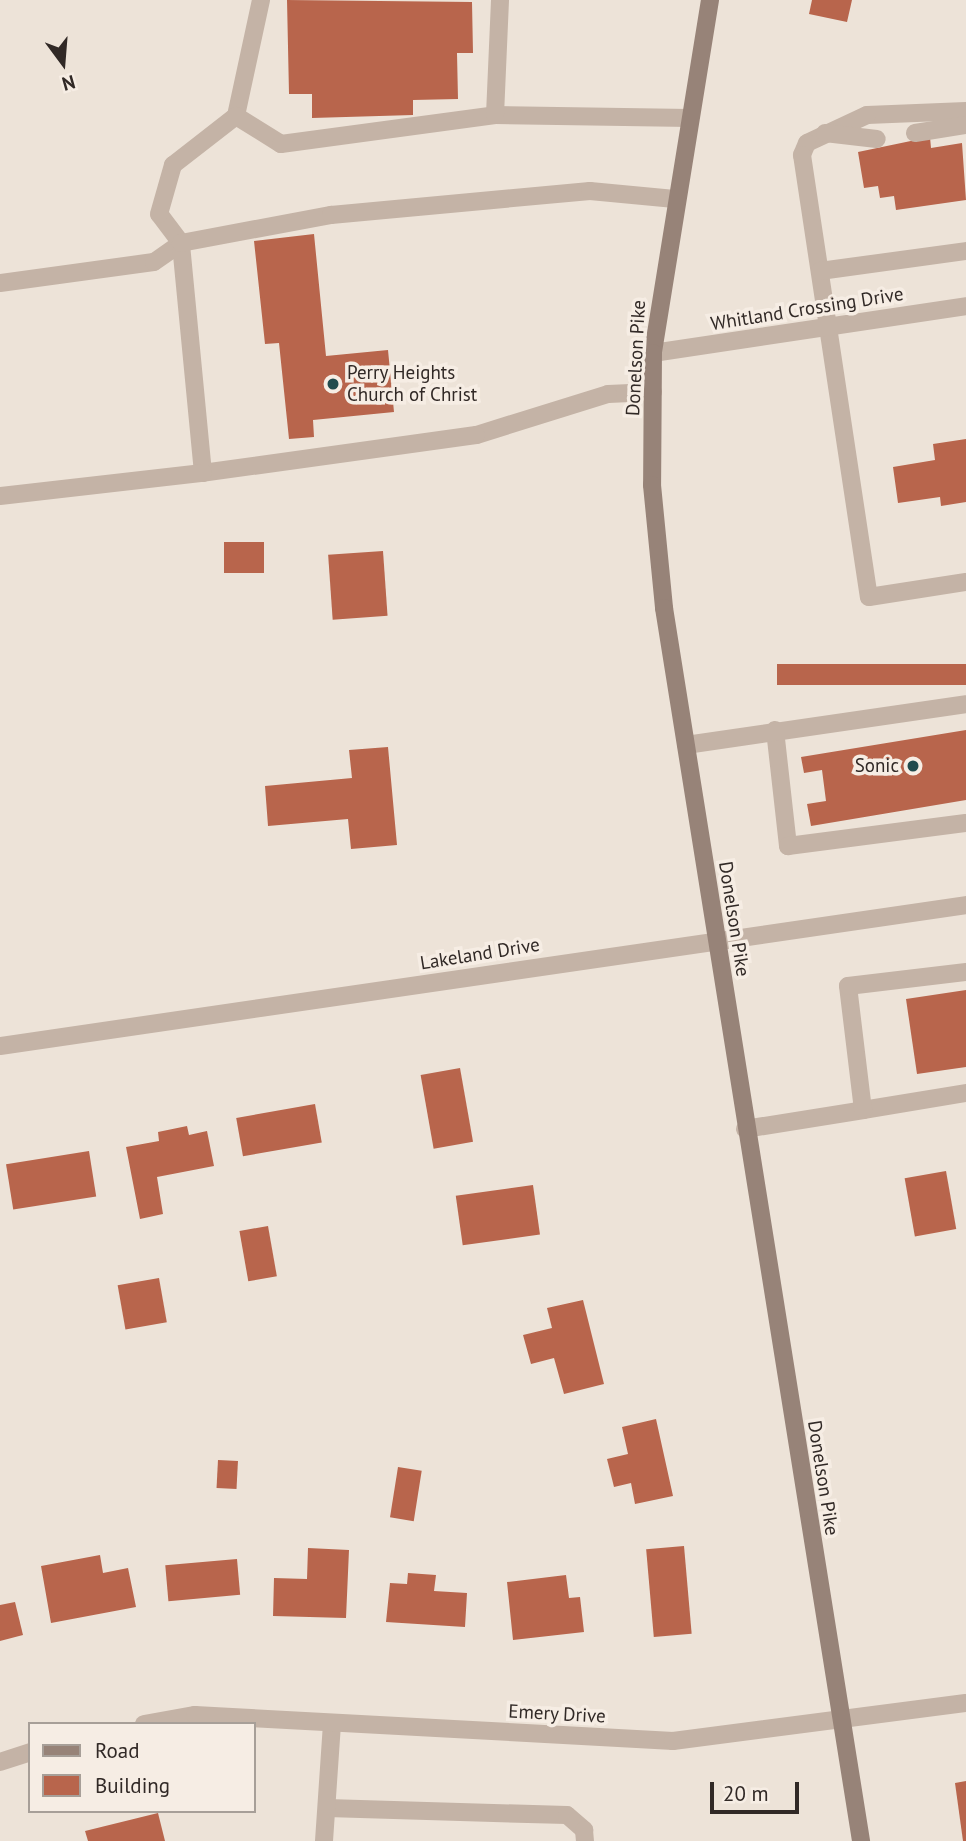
<!DOCTYPE html>
<html>
<head>
<meta charset="utf-8">
<style>
  body { margin:0 }
  #map { position:relative; width:966px; height:1841px; overflow:hidden; background:#ede3d8; font-family:"PT Sans",sans-serif }
  div>[style] { position:absolute }
  [style*='--x'] { left:calc(var(--x)*1px); top:calc(var(--y)*1px); width:calc(var(--w)*1px); rotate:calc(var(--a)*1deg) }
  .building>* { inset:0; background:#b8654c; transform-origin:0 0 }
  .service>* { height:18px; margin:-9px; padding:0 9px; transform-origin:9px; border-radius:9px; background:#c4b3a6 }
  .minor>* { height:18px; margin:-9px; padding:0 9px; transform-origin:9px; border-radius:9px; background:#c4b3a6 }
  .secondary>* { height:18px; margin:-9px; padding:0 9px; transform-origin:9px; border-radius:9px; background:#978378 }
  .dots>* { width:19px; height:19px; translate:-50% -50%; box-sizing:border-box; border:4px solid #f6ede4; border-radius:50% }
  span { translate:-50% -50%; white-space:nowrap; text-align:center; line-height:1.15; -webkit-text-stroke:7px #f6ede4; paint-order:stroke }
  .street-label { font-size:19px; color:#312926 }
  .poi-label { font-size:19px; color:#312926 }
  .left { translate:0 -50%; text-align:left }
  .right { translate:-100% -50%; text-align:right }
  .legend { position:absolute; left:28px; top:1722px; width:228px; height:91px; box-sizing:border-box; background:#f6ede4; border:2px solid #a79f98; margin:0; padding:9px 12px; list-style:none; font-size:21px; color:#312926 }
  .legend li { display:flex; align-items:center; gap:14px; height:35px }
  .legend b { width:35px; border:2px solid #a79f98 }
  .north { position:absolute; left:28px; top:28px; width:70px; height:70px; -webkit-text-stroke:5px #f6ede4; paint-order:stroke; rotate:164deg; font-size:19px; font-weight:700; line-height:28px; text-align:center; color:#312926 }
  .north::after { content:''; display:block; margin:auto; width:24px; height:32px; background:#312926; clip-path:polygon(50% 0,100% 100%,50% 72%,0 100%) }
  .scale { position:absolute; left:710px; top:1782px; width:89px; height:32px; box-sizing:border-box; border:4px solid #312926; border-top:0; padding-left:9px; font-size:21px; line-height:24px; white-space:nowrap; color:#312926; -webkit-text-stroke:5px #f6ede4; paint-order:stroke }
</style>
</head>
<body>
<div id="map">
  <div class="building">
    <div style="clip-path:polygon(287px 0,472px 2px,473px 53px,457px 53px,458px 99px,413px 100px,413px 115px,312px 118px,312px 94px,289px 94px)"></div>
    <div style="clip-path:polygon(812px 0,852px 0,847px 22px,809px 14px)"></div>
    <div style="clip-path:polygon(930px 137px,931px 148px,962px 143px,966px 200px,896px 210px,894px 196px,880px 198px,878px 186px,864px 188px,858px 152px)"></div>
    <div style="clip-path:polygon(314px 234px,326px 356px,388px 350px,394px 412px,313px 420px,314px 437px,289px 439px,279px 343px,265px 344px,254px 241px)"></div>
    <div style="clip-path:polygon(966px 439px,966px 502px,941px 506px,940px 497px,898px 503px,893px 467px,935px 460px,933px 444px)"></div>
    <div style="left:264px;top:542px;width:31px;height:40px;rotate:90deg"></div>
    <div style="left:383px;top:551px;width:65px;height:55px;rotate:86deg"></div>
    <div style="left:966px;top:664px;width:21px;height:189px;rotate:90deg"></div>
    <div style="clip-path:polygon(966px 730px,966px 800px,811px 826px,807px 804px,826px 801px,822px 770px,804px 773px,801px 757px)"></div>
    <div style="clip-path:polygon(388px 747px,397px 845px,351px 849px,348px 819px,268px 826px,265px 786px,352px 778px,349px 750px)"></div>
    <div style="clip-path:polygon(966px 990px,966px 1067px,917px 1074px,906px 999px)"></div>
    <div style="left:460px;top:1068px;width:75px;height:40px;rotate:80deg"></div>
    <div style="left:315px;top:1104px;width:39px;height:80px;rotate:80deg"></div>
    <div style="clip-path:polygon(187px 1126px,189px 1135px,207px 1131px,214px 1166px,157px 1177px,163px 1214px,140px 1219px,126px 1147px,159px 1141px,158px 1132px)"></div>
    <div style="left:89px;top:1151px;width:46px;height:84px;rotate:81deg"></div>
    <div style="left:946px;top:1171px;width:59px;height:42px;rotate:80deg"></div>
    <div style="left:533px;top:1185px;width:50px;height:78px;rotate:82deg"></div>
    <div style="left:268px;top:1226px;width:51px;height:29px;rotate:80deg"></div>
    <div style="left:159px;top:1278px;width:45px;height:42px;rotate:80deg"></div>
    <div style="clip-path:polygon(583px 1300px,604px 1384px,564px 1394px,554px 1358px,531px 1364px,523px 1335px,552px 1328px,547px 1308px)"></div>
    <div style="clip-path:polygon(656px 1419px,673px 1496px,635px 1504px,631px 1483px,614px 1487px,607px 1459px,628px 1454px,622px 1427px)"></div>
    <div style="left:218px;top:1460px;width:20px;height:28px;rotate:3deg"></div>
    <div style="left:398px;top:1467px;width:24px;height:51px;rotate:9deg"></div>
    <div style="left:684px;top:1546px;width:88px;height:38px;rotate:85deg"></div>
    <div style="clip-path:polygon(308px 1548px,349px 1550px,346px 1618px,273px 1616px,274px 1578px,307px 1579px)"></div>
    <div style="clip-path:polygon(100px 1555px,103px 1573px,128px 1568px,136px 1607px,51px 1623px,41px 1566px)"></div>
    <div style="left:237px;top:1559px;width:36px;height:72px;rotate:85deg"></div>
    <div style="clip-path:polygon(408px 1573px,436px 1575px,434px 1591px,467px 1593px,465px 1627px,386px 1622px,390px 1583px,407px 1584px)"></div>
    <div style="clip-path:polygon(566px 1575px,569px 1598px,580px 1597px,584px 1632px,513px 1640px,507px 1582px)"></div>
    <div style="clip-path:polygon(15px 1602px,23px 1635px,0 1641px,0 1605px)"></div>
    <div style="clip-path:polygon(966px 1781px,966px 1841px,963px 1841px,955px 1783px)"></div>
    <div style="clip-path:polygon(158px 1813px,165px 1841px,88px 1841px,85px 1831px)"></div>
  </div>
  <div class="service">
    <div style="--x:261;--y:0;--w:119;--a:102.2"></div>
    <div style="--x:236;--y:116;--w:53;--a:31.9"></div>
    <div style="--x:281;--y:144;--w:216;--a:-7.7"></div>
    <div style="--x:495;--y:115;--w:195;--a:0.9"></div>
    <div style="--x:966;--y:111;--w:99;--a:177.7"></div>
    <div style="--x:867;--y:115;--w:66;--a:155"></div>
    <div style="--x:807;--y:143;--w:13;--a:113"></div>
    <div style="--x:802;--y:155;--w:447;--a:81.4"></div>
    <div style="--x:869;--y:597;--w:98;--a:-8.8"></div>
    <div style="--x:495;--y:115;--w:115;--a:-87.5"></div>
    <div style="--x:825;--y:133;--w:52;--a:6.6"></div>
    <div style="--x:915;--y:133;--w:52;--a:-8.9"></div>
    <div style="--x:820;--y:271;--w:147;--a:-7.8"></div>
    <div style="--x:0;--y:283;--w:155;--a:-7.8"></div>
    <div style="--x:154;--y:262;--w:33;--a:-35"></div>
    <div style="--x:181;--y:243;--w:36;--a:-127"></div>
    <div style="--x:159;--y:214;--w:51;--a:-74.1"></div>
    <div style="--x:173;--y:165;--w:80;--a:-37.9"></div>
    <div style="--x:653;--y:392;--w:45;--a:177.5"></div>
    <div style="--x:608;--y:394;--w:138;--a:162.7"></div>
    <div style="--x:476;--y:435;--w:276;--a:172.1"></div>
    <div style="--x:203;--y:473;--w:231;--a:-95.5"></div>
    <div style="--x:181;--y:243;--w:153;--a:-10.6"></div>
    <div style="--x:331;--y:215;--w:260;--a:-5.3"></div>
    <div style="--x:590;--y:191;--w:85;--a:5.4"></div>
    <div style="--x:0;--y:496;--w:204;--a:-6.5"></div>
    <div style="--x:775;--y:730;--w:117;--a:83.6"></div>
    <div style="--x:788;--y:846;--w:179;--a:-7.4"></div>
    <div style="--x:686;--y:745;--w:283;--a:-8.3"></div>
    <div style="--x:863;--y:1110;--w:104;--a:-9.4"></div>
    <div style="--x:745;--y:1129;--w:120;--a:-9.1"></div>
    <div style="--x:863;--y:1110;--w:125;--a:-96.9"></div>
    <div style="--x:848;--y:986;--w:119;--a:-6.8"></div>
    <div style="--x:327;--y:1808;--w:240;--a:1.7"></div>
    <div style="--x:567;--y:1815;--w:23;--a:41"></div>
    <div style="--x:584;--y:1830;--w:11;--a:85"></div>
    <div style="--x:324;--y:1841;--w:118;--a:-86.1"></div>
  </div>
  <div class="minor">
    <div style="--x:653;--y:353;--w:317;--a:-8.5"></div>
    <div style="--x:0;--y:1046;--w:976;--a:-8.3"></div>
    <div style="--x:144;--y:1724;--w:52;--a:-10"></div>
    <div style="--x:195;--y:1715;--w:479;--a:3.1"></div>
    <div style="--x:673;--y:1741;--w:295;--a:-7.4"></div>
    <div style="--x:0;--y:1762;--w:32;--a:-18"></div>
  </div>
  <div class="secondary">
    <div style="--x:710;--y:0;--w:358;--a:99.2"></div>
    <div style="--x:653;--y:353;--w:132;--a:90.4"></div>
    <div style="--x:652;--y:485;--w:124;--a:84.4"></div>
    <div style="--x:664;--y:608;--w:1249;--a:80.92"></div>
  </div>
  <div class="dots">
    <div style="left:333px;top:384px;background:#214b4d"></div>
    <div style="left:913px;top:766px;background:#214b4d"></div>
  </div>
  <div class="street-label">
    <span style="left:807px;top:309px;rotate:-9deg">Whitland Crossing Drive</span>
    <span style="left:636px;top:358px;rotate:-87deg">Donelson Pike</span>
    <span style="left:734px;top:919px;rotate:81deg">Donelson Pike</span>
    <span style="left:480px;top:954px;rotate:-9deg">Lakeland Drive</span>
    <span style="left:823px;top:1478px;rotate:81deg">Donelson Pike</span>
    <span style="left:557px;top:1714px;rotate:3deg">Emery Drive</span>
  </div>
  <div class="poi-label">
    <span class="left" style="left:347px;top:384px">Perry Heights<br>Church of Christ</span>
    <span class="right" style="left:899px;top:766px">Sonic</span>
  </div>
  <ul class="legend">
  <li><b style="height:9px;background:#978378"></b>Road</li>
  <li><b style="height:19px;background:#b8654c"></b>Building</li>
  </ul>
  <div class="north">N</div>
  <div class="scale">20 m</div>
</div>
</body>
</html>
